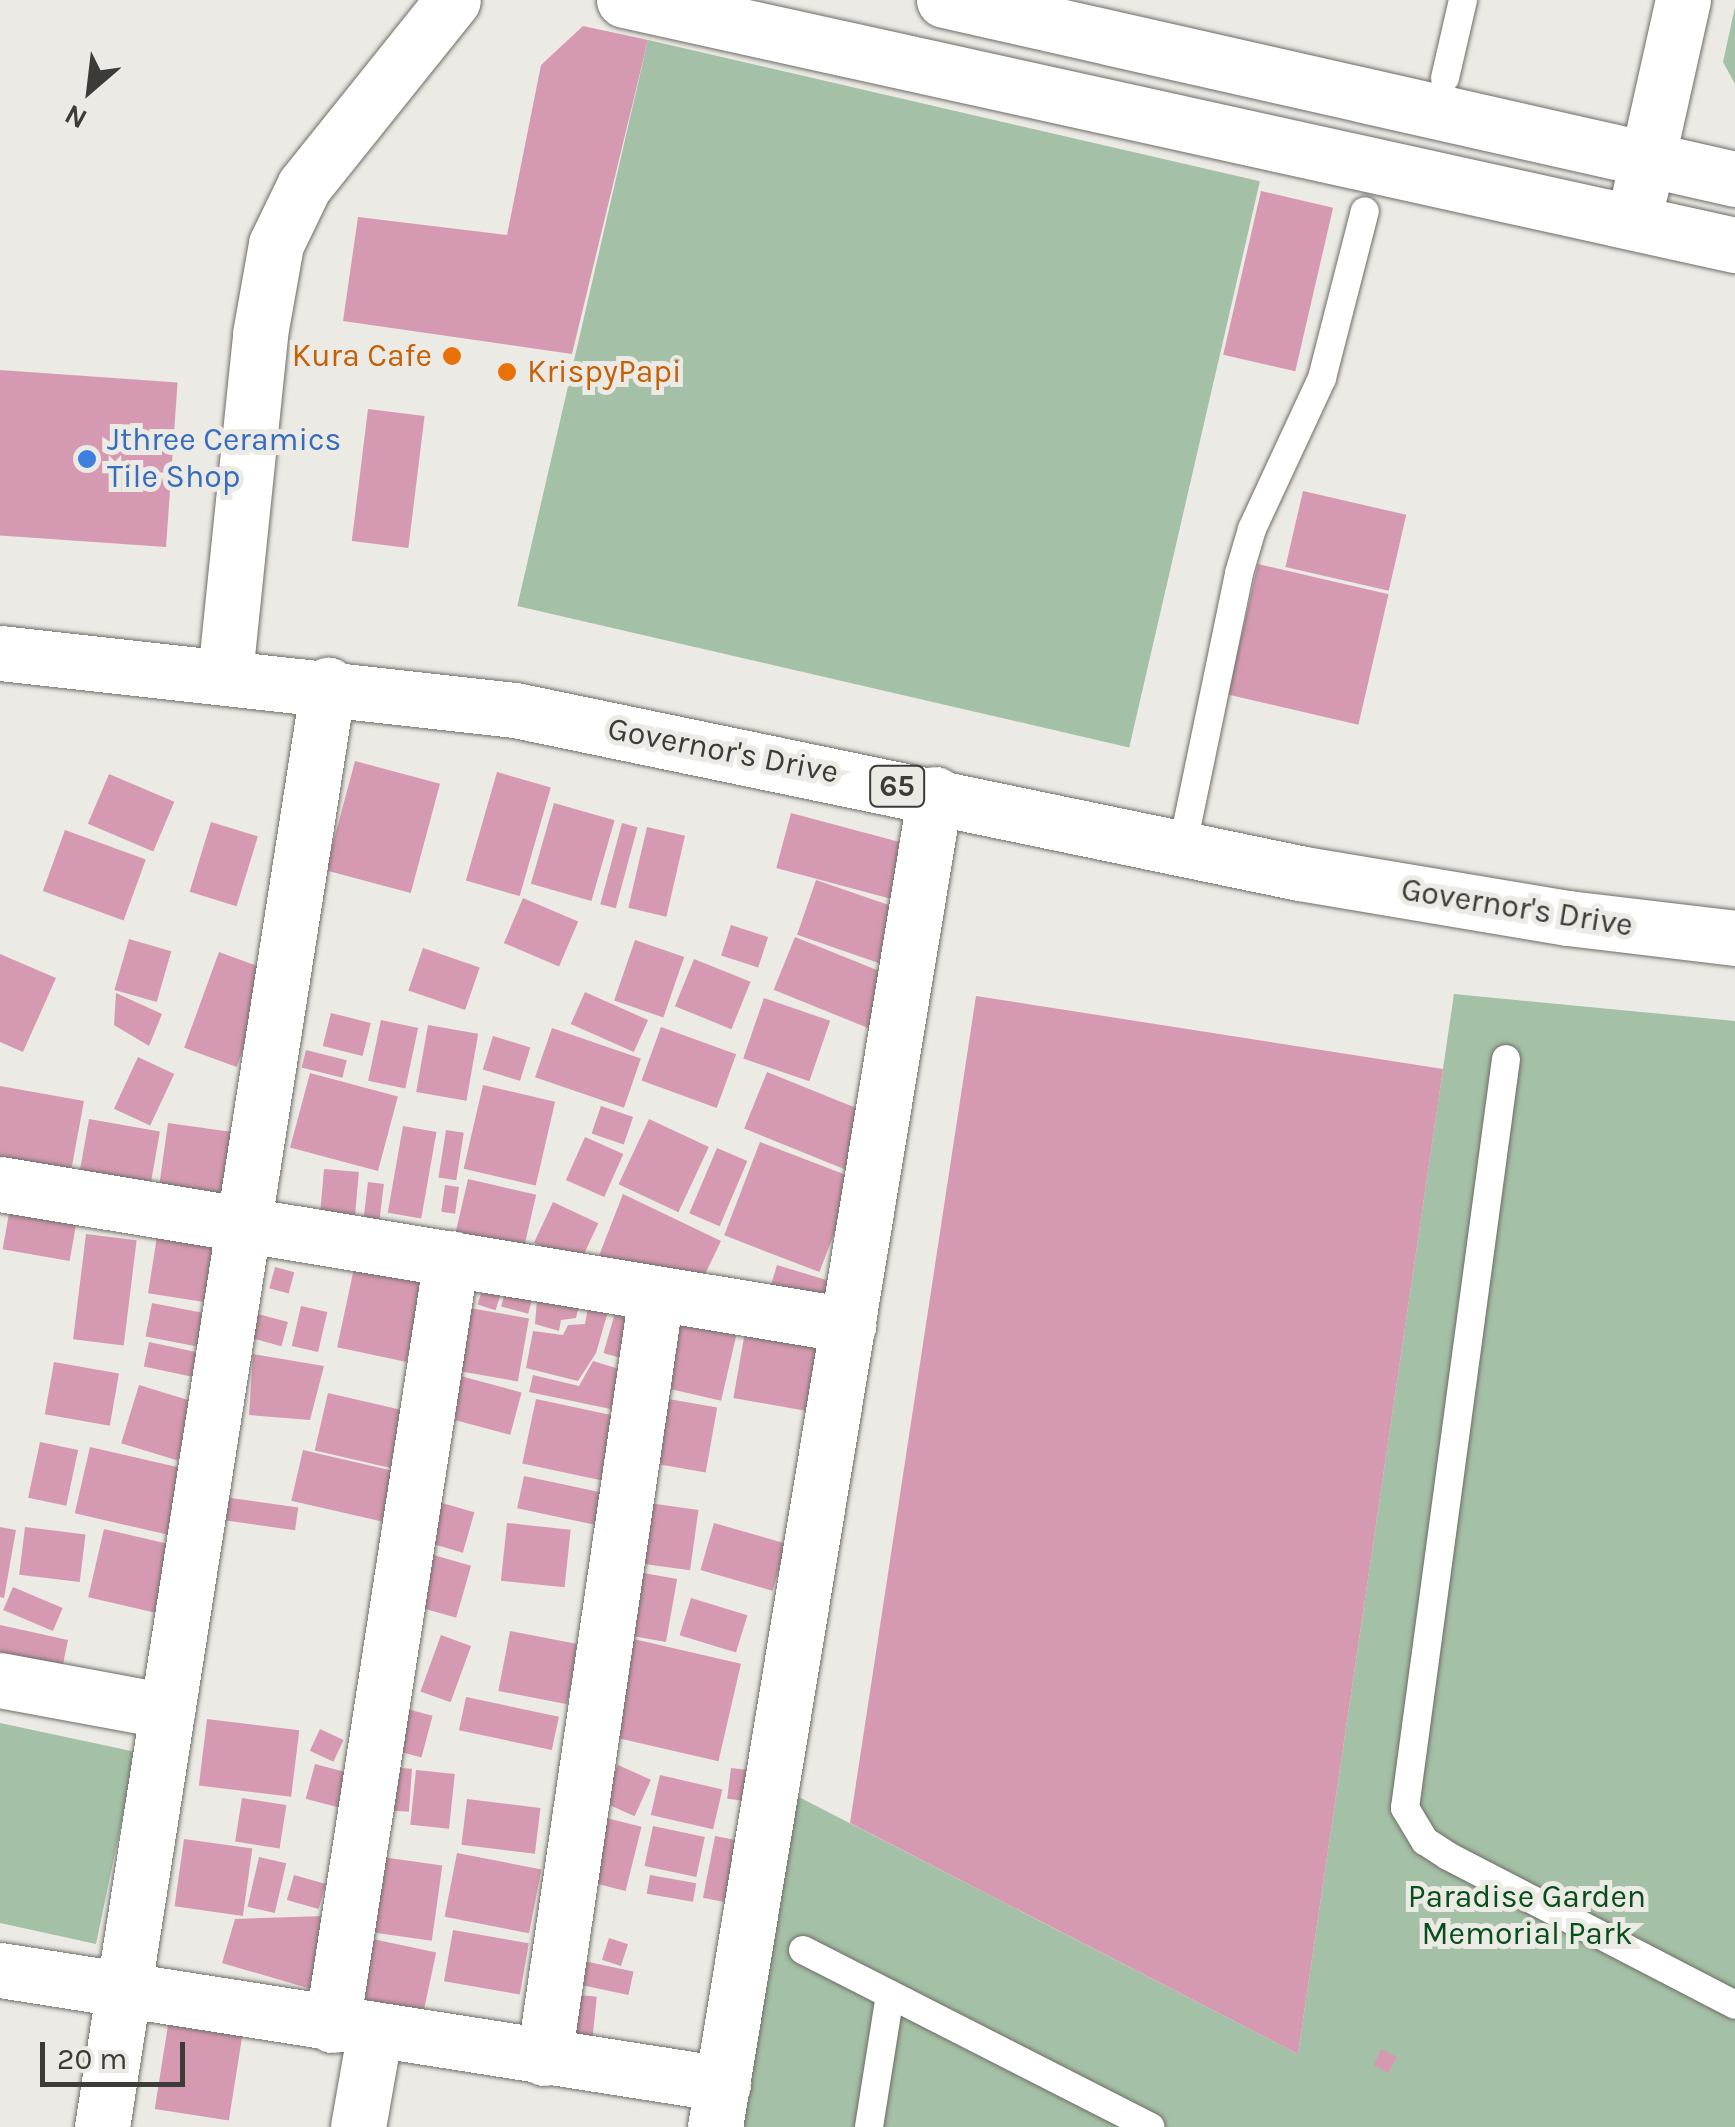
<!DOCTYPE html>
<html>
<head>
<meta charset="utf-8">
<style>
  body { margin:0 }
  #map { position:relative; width:1735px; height:2127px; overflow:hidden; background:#eceae4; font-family:Karla,sans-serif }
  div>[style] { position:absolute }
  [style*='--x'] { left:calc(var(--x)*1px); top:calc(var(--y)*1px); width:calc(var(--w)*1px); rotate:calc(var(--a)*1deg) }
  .green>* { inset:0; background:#a4c0a6; transform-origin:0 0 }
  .building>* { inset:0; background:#d59ab1; transform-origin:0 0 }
  .roads { filter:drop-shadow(0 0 2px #6e6d67) drop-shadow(0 0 2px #6e6d67) }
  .lane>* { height:28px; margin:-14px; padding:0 14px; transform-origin:14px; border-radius:14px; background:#fff }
  .street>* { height:55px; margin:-27.5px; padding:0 27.5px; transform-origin:27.5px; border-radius:27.5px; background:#fff }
  .primary>* { height:55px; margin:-27.5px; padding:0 27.5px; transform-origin:27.5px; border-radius:27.5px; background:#fff }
  .dots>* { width:28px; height:28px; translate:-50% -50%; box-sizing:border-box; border:5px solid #eceae4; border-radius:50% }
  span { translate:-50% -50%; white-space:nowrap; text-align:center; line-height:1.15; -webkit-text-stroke:10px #eceae4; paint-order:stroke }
  .shield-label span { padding:2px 8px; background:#eceae4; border:2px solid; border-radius:8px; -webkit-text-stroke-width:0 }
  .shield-label { font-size:30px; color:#3b3b38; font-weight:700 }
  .food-label { font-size:32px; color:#c56008 }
  .right { translate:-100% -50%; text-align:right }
  .left { translate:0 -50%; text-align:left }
  .shop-label { font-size:32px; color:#366cbe }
  .street-label { font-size:32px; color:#3b3b38 }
  .park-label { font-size:32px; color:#074f1a }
  .north { position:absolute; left:40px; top:40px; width:100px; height:100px; -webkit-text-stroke:8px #eceae4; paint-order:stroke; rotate:208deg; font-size:28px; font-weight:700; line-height:40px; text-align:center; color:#3b3b38 }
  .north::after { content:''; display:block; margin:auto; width:35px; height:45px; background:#3b3b38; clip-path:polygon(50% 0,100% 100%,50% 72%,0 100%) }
  .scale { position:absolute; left:40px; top:2042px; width:145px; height:45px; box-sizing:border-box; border:5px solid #3b3b38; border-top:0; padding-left:12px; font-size:30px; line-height:35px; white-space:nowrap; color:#3b3b38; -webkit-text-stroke:8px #eceae4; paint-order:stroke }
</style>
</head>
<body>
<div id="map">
  <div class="green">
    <div style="clip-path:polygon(1735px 7px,1735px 84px,1723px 62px)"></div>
    <div style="left:648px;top:40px;width:628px;height:581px;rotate:13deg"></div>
    <div style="clip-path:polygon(1454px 994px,1735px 1021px,1735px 2127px,740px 2127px,795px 1795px,1298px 2054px)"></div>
    <div style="clip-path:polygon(0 1723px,136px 1752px,96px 1944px,0 1923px)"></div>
  </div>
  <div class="building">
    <div style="clip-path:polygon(583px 26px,648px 40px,572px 354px,343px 321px,358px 217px,507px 235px,541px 65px)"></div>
    <div style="left:1261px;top:191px;width:74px;height:168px;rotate:13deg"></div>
    <div style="left:0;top:370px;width:178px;height:165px;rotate:4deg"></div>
    <div style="left:368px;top:409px;width:57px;height:133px;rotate:7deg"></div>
    <div style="left:1303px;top:491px;width:106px;height:78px;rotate:13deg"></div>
    <div style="left:1258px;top:564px;width:134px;height:134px;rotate:13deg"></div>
    <div style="left:355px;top:761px;width:88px;height:113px;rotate:15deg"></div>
    <div style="left:497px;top:772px;width:56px;height:113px;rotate:16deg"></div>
    <div style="left:109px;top:774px;width:71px;height:54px;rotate:23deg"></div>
    <div style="left:554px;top:803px;width:63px;height:84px;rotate:16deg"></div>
    <div style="left:791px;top:813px;width:125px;height:57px;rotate:15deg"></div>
    <div style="left:211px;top:822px;width:49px;height:73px;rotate:17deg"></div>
    <div style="left:622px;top:823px;width:16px;height:84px;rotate:15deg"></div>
    <div style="left:647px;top:827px;width:39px;height:83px;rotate:13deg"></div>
    <div style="left:65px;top:830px;width:86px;height:65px;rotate:20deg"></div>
    <div style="left:816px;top:880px;width:90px;height:58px;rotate:19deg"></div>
    <div style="left:523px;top:898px;width:60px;height:49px;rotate:23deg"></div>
    <div style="left:731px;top:925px;width:39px;height:32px;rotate:18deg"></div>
    <div style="left:795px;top:937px;width:109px;height:57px;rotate:22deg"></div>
    <div style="left:129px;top:939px;width:44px;height:53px;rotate:16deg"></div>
    <div style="left:635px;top:940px;width:52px;height:64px;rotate:19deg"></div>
    <div style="left:423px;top:948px;width:60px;height:45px;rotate:19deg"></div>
    <div style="left:219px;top:952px;width:56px;height:102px;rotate:20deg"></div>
    <div style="clip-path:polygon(0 954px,56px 978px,23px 1052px,0 1042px)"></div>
    <div style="left:694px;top:959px;width:61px;height:51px;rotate:22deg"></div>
    <div style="left:585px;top:992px;width:69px;height:35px;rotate:24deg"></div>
    <div style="clip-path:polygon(116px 993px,162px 1014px,149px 1046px,114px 1025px)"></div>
    <div style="clip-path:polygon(976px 996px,1443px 1069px,1298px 2054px,850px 1823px)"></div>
    <div style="left:764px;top:998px;width:70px;height:64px;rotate:19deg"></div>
    <div style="left:331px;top:1013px;width:41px;height:34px;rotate:14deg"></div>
    <div style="left:381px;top:1020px;width:38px;height:62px;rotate:12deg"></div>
    <div style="left:428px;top:1025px;width:51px;height:68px;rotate:10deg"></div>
    <div style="left:661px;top:1027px;width:80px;height:57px;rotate:20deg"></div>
    <div style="left:552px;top:1028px;width:94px;height:52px;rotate:19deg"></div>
    <div style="left:493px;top:1036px;width:39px;height:35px;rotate:17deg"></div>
    <div style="left:306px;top:1050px;width:42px;height:18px;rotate:14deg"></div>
    <div style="left:138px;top:1057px;width:40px;height:57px;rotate:25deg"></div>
    <div style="left:767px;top:1072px;width:111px;height:61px;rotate:22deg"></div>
    <div style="left:310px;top:1073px;width:91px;height:77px;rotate:15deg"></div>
    <div style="left:483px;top:1085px;width:74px;height:86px;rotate:13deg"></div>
    <div style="clip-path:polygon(0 1086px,84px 1101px,69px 1182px,0 1170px)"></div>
    <div style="left:601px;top:1106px;width:34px;height:29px;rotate:19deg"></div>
    <div style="left:89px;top:1119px;width:72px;height:63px;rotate:10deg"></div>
    <div style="left:649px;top:1119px;width:66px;height:72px;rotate:25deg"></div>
    <div style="left:168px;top:1123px;width:72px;height:76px;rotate:8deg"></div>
    <div style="left:403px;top:1126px;width:34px;height:88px;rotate:10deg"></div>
    <div style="left:446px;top:1130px;width:18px;height:48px;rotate:9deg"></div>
    <div style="left:585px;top:1137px;width:42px;height:47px;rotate:24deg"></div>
    <div style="left:760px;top:1142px;width:102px;height:100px;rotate:21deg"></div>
    <div style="left:717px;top:1148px;width:33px;height:71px;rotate:23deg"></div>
    <div style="left:324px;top:1169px;width:35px;height:58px;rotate:5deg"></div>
    <div style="left:468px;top:1179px;width:70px;height:65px;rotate:13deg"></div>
    <div style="left:368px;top:1182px;width:16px;height:45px;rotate:7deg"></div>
    <div style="left:445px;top:1185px;width:14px;height:27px;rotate:8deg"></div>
    <div style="clip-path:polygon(623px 1194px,721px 1241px,698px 1289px,593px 1271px)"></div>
    <div style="left:11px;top:1202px;width:68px;height:48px;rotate:10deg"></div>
    <div style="left:553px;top:1202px;width:50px;height:45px;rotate:25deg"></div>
    <div style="left:159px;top:1224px;width:70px;height:70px;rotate:9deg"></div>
    <div style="left:86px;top:1234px;width:51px;height:106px;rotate:7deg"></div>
    <div style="left:777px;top:1265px;width:61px;height:35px;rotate:17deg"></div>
    <div style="left:275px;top:1267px;width:20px;height:22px;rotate:15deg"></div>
    <div style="left:354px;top:1268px;width:71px;height:81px;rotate:12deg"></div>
    <div style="left:487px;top:1275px;width:19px;height:31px;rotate:18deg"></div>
    <div style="clip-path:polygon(538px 1287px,581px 1297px,576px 1318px,561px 1320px,559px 1331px,535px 1324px)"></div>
    <div style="left:505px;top:1292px;width:28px;height:15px;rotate:15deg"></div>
    <div style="clip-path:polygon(589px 1302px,609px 1308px,596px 1353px,578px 1381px,526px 1368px,533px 1331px,563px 1335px,568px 1325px,585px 1324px)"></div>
    <div style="left:152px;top:1303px;width:63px;height:34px;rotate:11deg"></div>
    <div style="left:301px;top:1306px;width:27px;height:41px;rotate:13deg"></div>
    <div style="left:617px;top:1306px;width:26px;height:49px;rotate:16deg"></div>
    <div style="left:464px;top:1307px;width:66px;height:64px;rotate:10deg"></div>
    <div style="left:258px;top:1314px;width:31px;height:25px;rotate:15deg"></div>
    <div style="left:669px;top:1320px;width:69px;height:67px;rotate:13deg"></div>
    <div style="left:745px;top:1332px;width:83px;height:67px;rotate:10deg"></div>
    <div style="left:149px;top:1342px;width:59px;height:25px;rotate:12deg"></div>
    <div style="clip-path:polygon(253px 1354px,324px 1366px,310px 1420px,249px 1415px)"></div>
    <div style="clip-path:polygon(593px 1361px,626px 1371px,625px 1412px,529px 1392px,533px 1375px,579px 1386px)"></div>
    <div style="left:54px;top:1362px;width:66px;height:53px;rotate:10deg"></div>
    <div style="left:453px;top:1374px;width:71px;height:44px;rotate:15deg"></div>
    <div style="left:139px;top:1385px;width:59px;height:61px;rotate:17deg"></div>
    <div style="left:328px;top:1393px;width:87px;height:59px;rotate:13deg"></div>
    <div style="left:663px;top:1398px;width:55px;height:66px;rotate:10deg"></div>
    <div style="left:536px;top:1399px;width:85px;height:66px;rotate:12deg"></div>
    <div style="left:40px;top:1442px;width:39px;height:57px;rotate:12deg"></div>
    <div style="left:90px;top:1447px;width:96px;height:68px;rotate:13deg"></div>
    <div style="left:303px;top:1450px;width:104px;height:52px;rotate:13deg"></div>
    <div style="left:524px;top:1476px;width:90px;height:33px;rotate:12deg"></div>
    <div style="left:224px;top:1497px;width:75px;height:23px;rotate:8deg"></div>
    <div style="left:435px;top:1501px;width:41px;height:42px;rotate:16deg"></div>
    <div style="left:649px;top:1503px;width:50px;height:61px;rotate:8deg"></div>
    <div style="left:507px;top:1523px;width:64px;height:58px;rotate:6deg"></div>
    <div style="left:714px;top:1523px;width:75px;height:49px;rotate:16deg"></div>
    <div style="clip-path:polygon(0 1527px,16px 1530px,4px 1598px,0 1597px)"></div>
    <div style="left:25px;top:1527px;width:61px;height:48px;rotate:7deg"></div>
    <div style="left:104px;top:1529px;width:82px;height:70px;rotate:13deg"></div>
    <div style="left:423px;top:1552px;width:50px;height:54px;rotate:16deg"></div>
    <div style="left:621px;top:1569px;width:57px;height:64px;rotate:10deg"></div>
    <div style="left:13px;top:1587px;width:54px;height:25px;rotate:23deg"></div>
    <div style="left:691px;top:1598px;width:59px;height:39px;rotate:17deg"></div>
    <div style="clip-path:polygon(0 1625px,68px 1640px,59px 1684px,0 1671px)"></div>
    <div style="left:510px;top:1631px;width:70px;height:61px;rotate:11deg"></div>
    <div style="left:441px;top:1635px;width:32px;height:60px;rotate:20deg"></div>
    <div style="left:625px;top:1637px;width:119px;height:100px;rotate:13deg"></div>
    <div style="left:466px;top:1697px;width:95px;height:34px;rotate:12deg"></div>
    <div style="left:392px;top:1705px;width:42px;height:43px;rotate:15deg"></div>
    <div style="left:207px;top:1719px;width:93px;height:67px;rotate:7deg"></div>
    <div style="left:320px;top:1729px;width:26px;height:24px;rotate:25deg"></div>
    <div style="left:315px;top:1764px;width:38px;height:36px;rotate:15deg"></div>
    <div style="left:618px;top:1765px;width:36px;height:40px;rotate:24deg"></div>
    <div style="left:386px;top:1767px;width:26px;height:43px;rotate:4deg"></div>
    <div style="left:731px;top:1768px;width:23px;height:31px;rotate:7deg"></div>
    <div style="left:416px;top:1770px;width:39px;height:55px;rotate:6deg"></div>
    <div style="left:660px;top:1775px;width:64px;height:41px;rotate:13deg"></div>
    <div style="left:242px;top:1798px;width:45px;height:44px;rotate:9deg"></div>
    <div style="left:467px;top:1799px;width:74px;height:46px;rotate:7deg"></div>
    <div style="left:594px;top:1815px;width:49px;height:66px;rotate:14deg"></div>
    <div style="left:653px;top:1826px;width:53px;height:41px;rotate:12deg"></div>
    <div style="left:715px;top:1836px;width:31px;height:63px;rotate:11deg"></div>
    <div style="left:184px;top:1839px;width:69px;height:68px;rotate:8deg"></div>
    <div style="left:457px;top:1853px;width:86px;height:65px;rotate:11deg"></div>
    <div style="left:375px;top:1856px;width:68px;height:76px;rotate:8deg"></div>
    <div style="left:259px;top:1857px;width:28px;height:51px;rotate:13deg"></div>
    <div style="left:294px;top:1875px;width:33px;height:26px;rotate:16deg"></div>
    <div style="left:650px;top:1875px;width:47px;height:19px;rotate:10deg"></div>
    <div style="clip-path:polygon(324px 1916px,311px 1989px,222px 1963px,235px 1919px)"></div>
    <div style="left:453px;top:1930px;width:77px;height:52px;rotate:10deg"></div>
    <div style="left:354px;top:1935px;width:84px;height:61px;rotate:12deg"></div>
    <div style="left:609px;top:1938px;width:20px;height:23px;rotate:18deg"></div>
    <div style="left:565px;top:1957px;width:70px;height:24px;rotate:12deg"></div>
    <div style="left:560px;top:1993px;width:37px;height:46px;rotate:6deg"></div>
    <div style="left:169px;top:2019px;width:75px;height:91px;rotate:9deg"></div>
    <div style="clip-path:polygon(1381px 2049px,1397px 2057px,1388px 2073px,1374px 2065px)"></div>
  </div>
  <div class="roads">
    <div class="lane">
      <div style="--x:1445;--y:78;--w:80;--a:-77"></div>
      <div style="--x:1182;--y:849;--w:282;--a:-78.3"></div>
      <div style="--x:1239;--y:573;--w:46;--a:-73.5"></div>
      <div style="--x:1252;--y:529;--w:166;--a:-65.1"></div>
      <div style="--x:1322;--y:378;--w:172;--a:-75.6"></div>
      <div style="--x:1506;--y:1059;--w:756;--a:97.68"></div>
      <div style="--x:1405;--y:1808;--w:39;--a:59"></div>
      <div style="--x:1425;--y:1841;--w:27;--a:33"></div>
      <div style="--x:1448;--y:1856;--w:323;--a:27.4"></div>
      <div style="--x:803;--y:1950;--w:390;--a:27"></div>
      <div style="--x:869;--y:2127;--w:134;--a:-81"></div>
    </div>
    <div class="street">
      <div style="--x:624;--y:0;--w:1138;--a:12.44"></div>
      <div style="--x:944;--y:0;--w:811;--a:12.75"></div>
      <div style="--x:1640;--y:192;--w:197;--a:-77.4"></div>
      <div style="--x:225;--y:675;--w:343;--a:-84.1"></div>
      <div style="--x:260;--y:334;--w:91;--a:-79.9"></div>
      <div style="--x:276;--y:244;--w:64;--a:-64.2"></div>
      <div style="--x:304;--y:186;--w:238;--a:-51.3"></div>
      <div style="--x:0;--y:1184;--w:860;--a:9.44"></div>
      <div style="--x:0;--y:1680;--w:170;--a:10.5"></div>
      <div style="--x:0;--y:1970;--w:732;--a:8.96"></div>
      <div style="--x:332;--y:2025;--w:776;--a:-81.18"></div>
      <div style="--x:544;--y:2058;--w:772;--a:-81.66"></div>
      <div style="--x:102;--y:2127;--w:1460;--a:-81.09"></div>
      <div style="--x:358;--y:2127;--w:97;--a:-80"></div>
      <div style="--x:715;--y:2127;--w:1351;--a:-80.63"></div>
    </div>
    <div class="primary">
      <div style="--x:0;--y:653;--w:518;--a:6.32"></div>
      <div style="--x:515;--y:710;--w:801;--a:11.74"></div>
      <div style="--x:1299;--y:873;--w:273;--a:9.5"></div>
      <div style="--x:1568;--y:918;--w:168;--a:6.8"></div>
    </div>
  </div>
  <div class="dots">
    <div style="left:452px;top:356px;background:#e8710a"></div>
    <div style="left:507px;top:372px;background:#e8710a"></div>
    <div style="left:87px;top:459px;background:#3f7fe0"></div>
  </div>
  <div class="shield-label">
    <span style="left:897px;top:786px">65</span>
  </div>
  <div class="food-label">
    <span class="right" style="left:432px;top:356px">Kura Cafe</span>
    <span class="left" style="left:527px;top:372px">KrispyPapi</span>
  </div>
  <div class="shop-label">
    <span class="left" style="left:107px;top:459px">Jthree Ceramics<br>Tile Shop</span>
  </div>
  <div class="street-label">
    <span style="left:723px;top:751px;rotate:11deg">Governor's Drive</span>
    <span style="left:1517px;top:908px;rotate:9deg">Governor's Drive</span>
  </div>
  <div class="park-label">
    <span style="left:1527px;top:1916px">Paradise Garden<br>Memorial Park</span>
  </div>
  <div class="north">N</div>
  <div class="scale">20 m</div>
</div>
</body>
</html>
